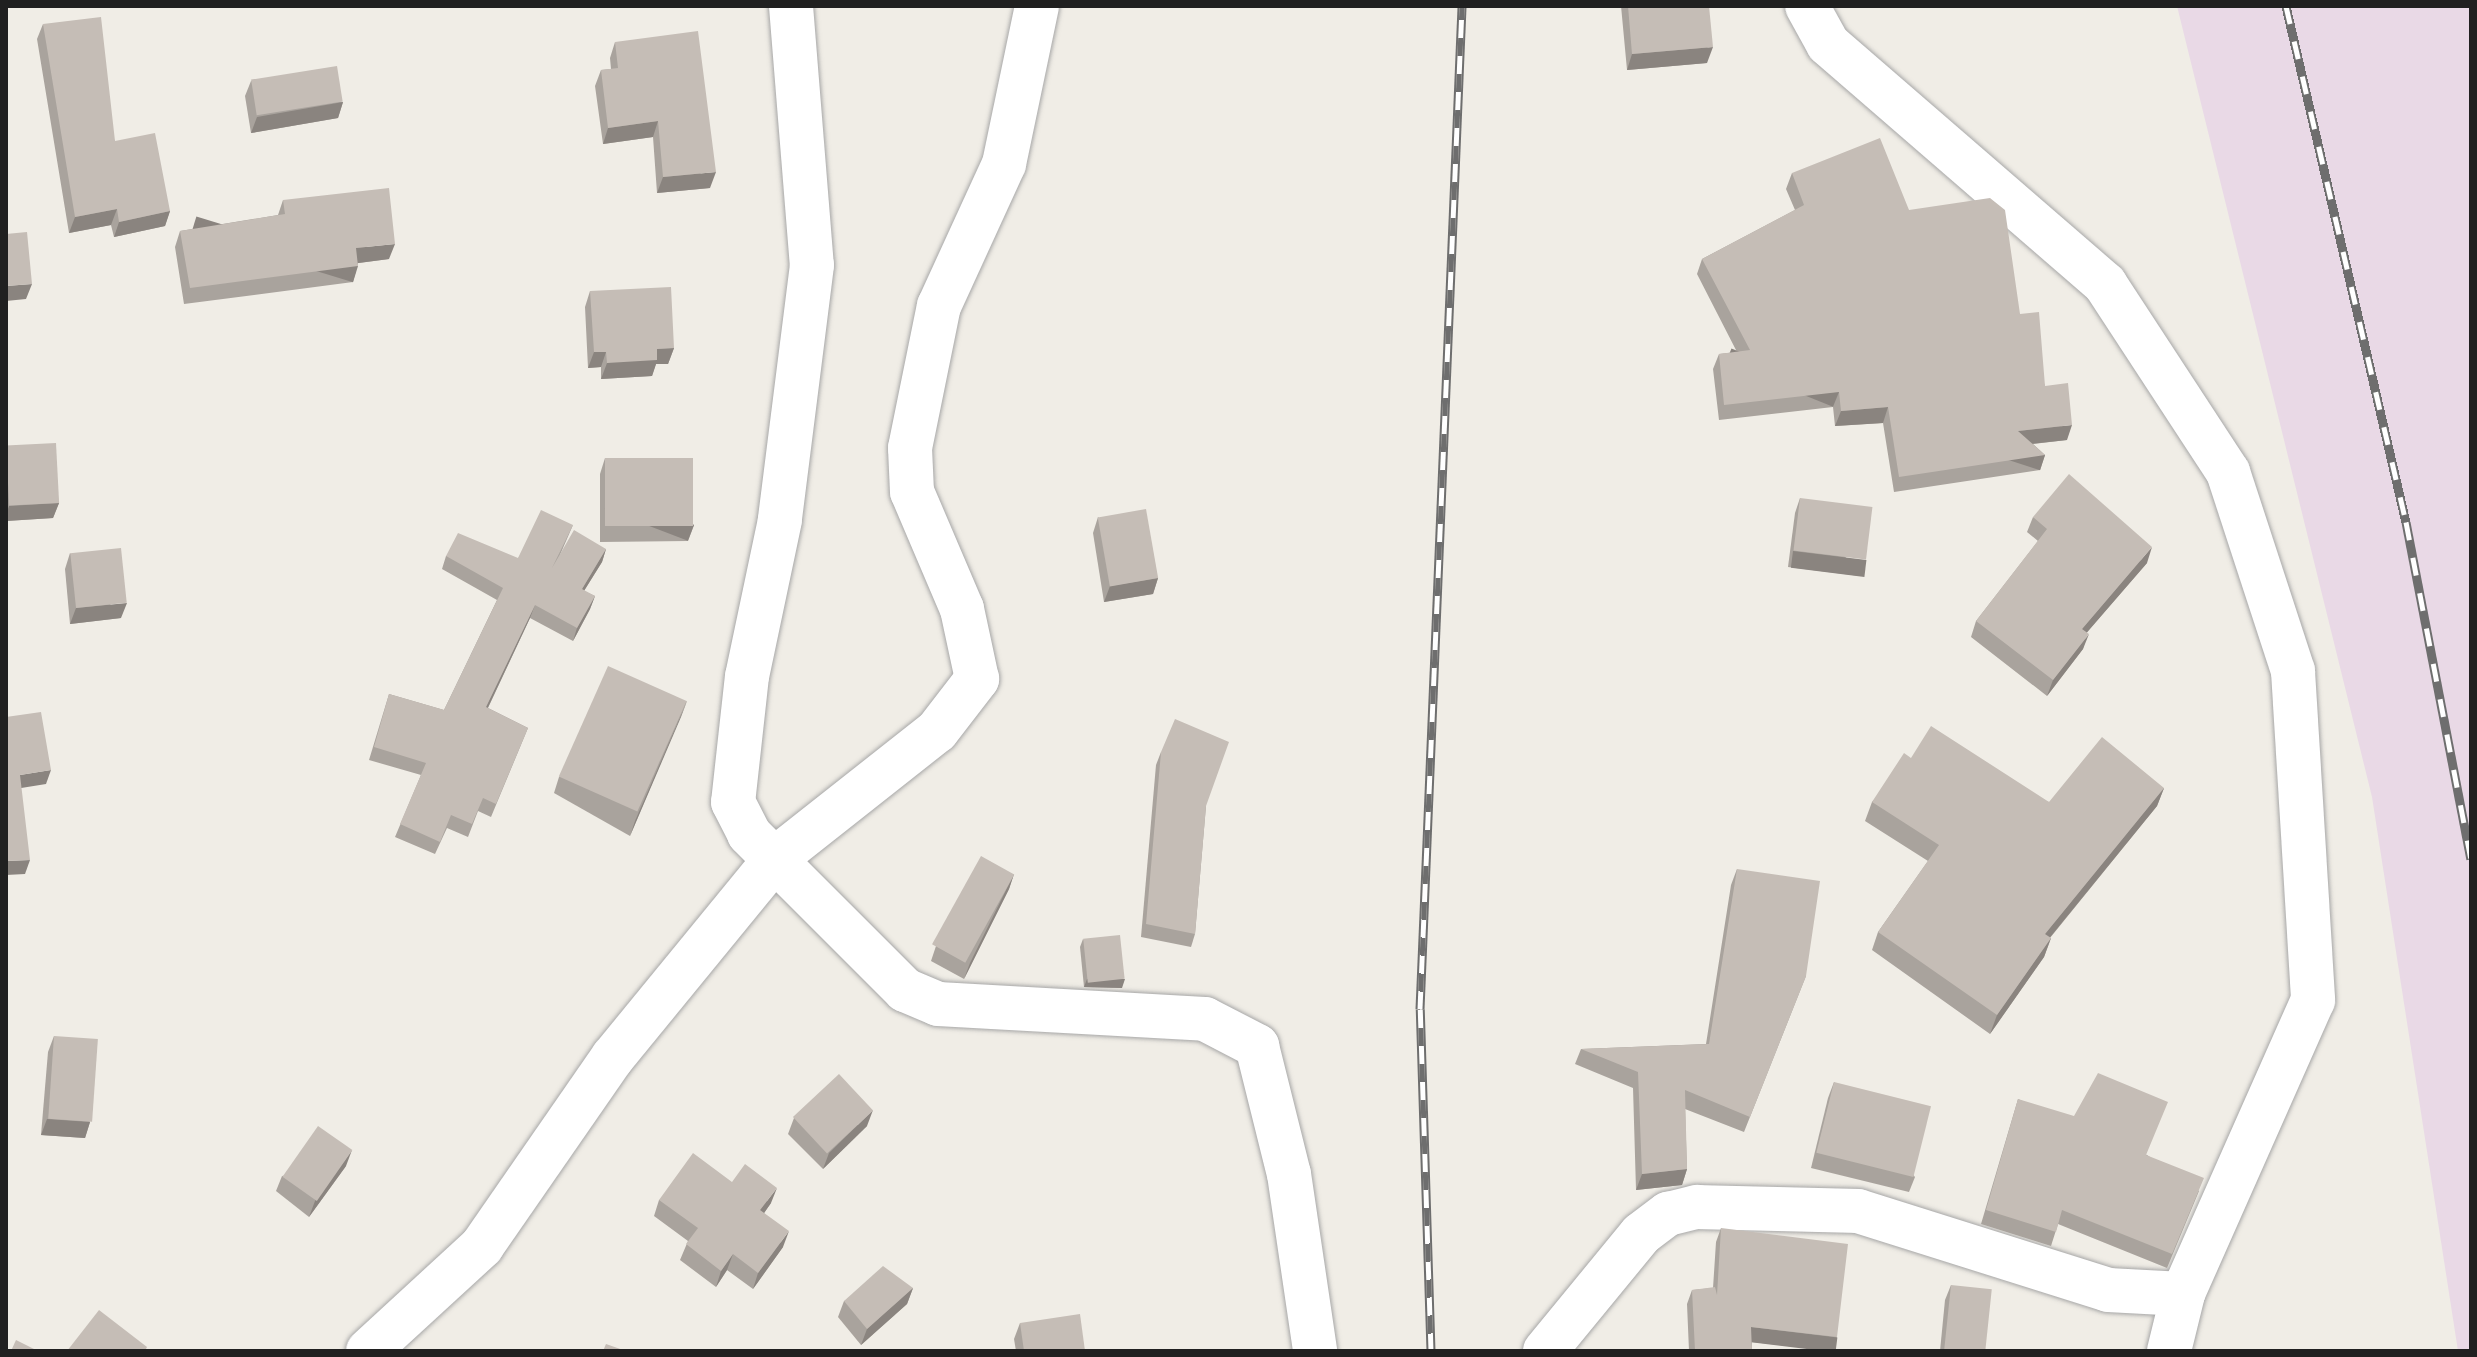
<!DOCTYPE html>
<html>
<head>
<meta charset="utf-8">
<style>
  body { margin:0 }
  #map { position:relative; width:2477px; height:1357px; overflow:hidden; background:#f0ede6; font-family:Overpass,sans-serif }
  div>[style] { position:absolute }
  [style*='--x'] { left:calc(var(--x)*1px); top:calc(var(--y)*1px); width:calc(var(--w)*1px); rotate:calc(var(--a)*1deg) }
  .industrial>* { inset:0; background:#e9d9e6 }
  .roads { filter:drop-shadow(0 0 2px #a7a7a7) drop-shadow(0 0 2px #a7a7a7) }
  .minor>* { height:44px; margin:-22px; padding:0 22px; transform-origin:22px; border-radius:22px; background:#fff }
  .rail>* { height:9px; margin-top:-4.5px; transform-origin:0; background:repeating-linear-gradient(90deg,#fff 0 18px,#6e6e6e 0 36px); box-sizing:border-box; border-block:2px solid #6e6e6e }
  .wall>* { inset:0; background:#a9a39d }
  .shaded-wall>* { inset:0; background:#8a847f; transform-origin:0 0 }
  .building>* { inset:0; background:#c5bdb6; transform-origin:0 0 }
  span { translate:-50% -50%; white-space:nowrap; text-align:center; line-height:1.15; -webkit-text-stroke:6px #fff; paint-order:stroke }
  .frame { position:absolute; inset:0; border:8px solid #202020; pointer-events:none }
</style>
</head>
<body>
<div id="map">
  <div class="industrial">
    <div style="clip-path:polygon(2177px 6px,2471px 6px,2471px 1351px,2458px 1351px,2372px 797px)"></div>
  </div>
  <div class="roads">
    <div class="minor">
      <div style="--x:791;--y:6;--w:260;--a:85.4"></div>
      <div style="--x:812;--y:265;--w:257;--a:97.2"></div>
      <div style="--x:780;--y:520;--w:159;--a:101.9"></div>
      <div style="--x:747;--y:676;--w:127;--a:96.3"></div>
      <div style="--x:733;--y:802;--w:36;--a:63"></div>
      <div style="--x:749;--y:834;--w:221;--a:45"></div>
      <div style="--x:905;--y:990;--w:36;--a:23"></div>
      <div style="--x:938;--y:1004;--w:267;--a:3.2"></div>
      <div style="--x:1205;--y:1019;--w:59;--a:27.4"></div>
      <div style="--x:1257;--y:1046;--w:132;--a:76"></div>
      <div style="--x:1289;--y:1174;--w:179;--a:81.6"></div>
      <div style="--x:1807;--y:6;--w:43;--a:61.1"></div>
      <div style="--x:1828;--y:44;--w:367;--a:40.9"></div>
      <div style="--x:2105;--y:284;--w:225;--a:56.8"></div>
      <div style="--x:2228;--y:472;--w:209;--a:71.9"></div>
      <div style="--x:2293;--y:671;--w:330;--a:86.5"></div>
      <div style="--x:2313;--y:1000;--w:321;--a:113.9"></div>
      <div style="--x:2183;--y:1294;--w:59;--a:103.8"></div>
      <div style="--x:368;--y:1351;--w:155;--a:-42.6"></div>
      <div style="--x:482;--y:1246;--w:230;--a:-55.3"></div>
      <div style="--x:613;--y:1057;--w:257;--a:-50.7"></div>
      <div style="--x:776;--y:858;--w:205;--a:-38.3"></div>
      <div style="--x:937;--y:731;--w:66;--a:-52.4"></div>
      <div style="--x:977;--y:679;--w:72;--a:-102.1"></div>
      <div style="--x:962;--y:609;--w:127;--a:-113.1"></div>
      <div style="--x:912;--y:492;--w:44;--a:-92.6"></div>
      <div style="--x:910;--y:448;--w:145;--a:-78.5"></div>
      <div style="--x:939;--y:306;--w:156;--a:-65.4"></div>
      <div style="--x:1004;--y:164;--w:161;--a:-78.2"></div>
      <div style="--x:1545;--y:1351;--w:151;--a:-50.6"></div>
      <div style="--x:1641;--y:1234;--w:34;--a:-37"></div>
      <div style="--x:1668;--y:1214;--w:30;--a:-14"></div>
      <div style="--x:1697;--y:1207;--w:161;--a:1.4"></div>
      <div style="--x:1858;--y:1211;--w:262;--a:17.5"></div>
      <div style="--x:2108;--y:1290;--w:75;--a:3.1"></div>
    </div>
  </div>
  <div class="rail">
    <div style="--x:2286;--y:6;--w:530;--a:76.91"></div>
    <div style="--x:2406;--y:522;--w:343;--a:79.1"></div>
    <div style="--x:1431;--y:1351;--w:342;--a:-91.8"></div>
    <div style="--x:1420;--y:1009;--w:1004;--a:-87.6"></div>
  </div>
  <div class="wall">
    <div style="clip-path:polygon(1621px 6px,1709px 6px,1707px 63px,1627px 70px)"></div>
    <div style="clip-path:polygon(43px 24px,115px 141px,170px 211px,165px 226px,114px 237px,111px 225px,69px 233px,37px 39px)"></div>
    <div style="clip-path:polygon(615px 42px,710px 188px,657px 193px,653px 137px,603px 144px,595px 86px,601px 70px,611px 69px,610px 58px)"></div>
    <div style="clip-path:polygon(251px 81px,343px 102px,338px 118px,251px 133px,245px 96px)"></div>
    <div style="clip-path:polygon(1792px 173px,1909px 210px,2020px 314px,2045px 386px,2067px 440px,2033px 444px,2045px 455px,2040px 470px,1894px 492px,1883px 423px,1835px 426px,1833px 407px,1719px 420px,1713px 369px,1719px 354px,1737px 352px,1697px 274px,1702px 259px,1795px 210px,1786px 189px)"></div>
    <div style="clip-path:polygon(283px 200px,389px 259px,358px 263px,353px 282px,184px 304px,175px 247px,180px 231px,278px 215px)"></div>
    <div style="clip-path:polygon(590px 291px,674px 348px,668px 364px,656px 364px,652px 376px,601px 379px,601px 367px,588px 368px,585px 307px)"></div>
    <div style="clip-path:polygon(6px 446px,59px 503px,53px 518px,6px 521px)"></div>
    <div style="clip-path:polygon(605px 458px,694px 525px,688px 541px,600px 542px,600px 474px)"></div>
    <div style="clip-path:polygon(1800px 498px,1860px 576px,1788px 567px,1795px 513px)"></div>
    <div style="clip-path:polygon(1098px 517px,1158px 578px,1153px 594px,1104px 602px,1093px 533px)"></div>
    <div style="clip-path:polygon(2033px 517px,2147px 563px,2087px 632px,2083px 649px,2047px 696px,1971px 637px,1976px 621px,2038px 541px,2027px 532px)"></div>
    <div style="clip-path:polygon(573px 525px,560px 555px,606px 549px,602px 562px,584px 591px,595px 596px,590px 609px,573px 641px,530px 618px,488px 708px,528px 728px,491px 817px,478px 811px,468px 837px,447px 828px,435px 854px,395px 837px,421px 775px,369px 760px,389px 694px,444px 710px,497px 600px,442px 569px,446px 556px,518px 558px)"></div>
    <div style="clip-path:polygon(70px 553px,121px 618px,70px 624px,65px 569px)"></div>
    <div style="clip-path:polygon(687px 701px,630px 836px,554px 793px,559px 777px)"></div>
    <div style="clip-path:polygon(1161px 752px,1206px 806px,1195px 934px,1191px 947px,1141px 937px,1156px 765px)"></div>
    <div style="clip-path:polygon(1911px 758px,2049px 802px,2164px 788px,2157px 806px,2050px 938px,2051px 938px,2044px 957px,1990px 1034px,1872px 950px,1878px 932px,1928px 861px,1865px 821px,1872px 802px)"></div>
    <div style="clip-path:polygon(1737px 869px,1806px 976px,1744px 1132px,1685px 1109px,1687px 1169px,1682px 1185px,1636px 1190px,1633px 1088px,1575px 1064px,1581px 1049px,1706px 1044px,1731px 885px)"></div>
    <div style="clip-path:polygon(1014px 874px,1009px 889px,964px 979px,931px 961px,936px 946px)"></div>
    <div style="clip-path:polygon(1083px 939px,1122px 988px,1084px 987px,1080px 947px)"></div>
    <div style="clip-path:polygon(54px 1036px,90px 1122px,85px 1138px,41px 1135px,48px 1052px)"></div>
    <div style="clip-path:polygon(1834px 1082px,1915px 1177px,1909px 1192px,1811px 1168px,1828px 1098px)"></div>
    <div style="clip-path:polygon(2018px 1099px,2147px 1155px,2199px 1191px,2167px 1268px,2058px 1224px,2051px 1246px,1981px 1224px)"></div>
    <div style="clip-path:polygon(794px 1118px,867px 1126px,823px 1169px,788px 1134px)"></div>
    <div style="clip-path:polygon(346px 1166px,309px 1217px,276px 1191px,282px 1176px)"></div>
    <div style="clip-path:polygon(732px 1182px,771px 1203px,764px 1213px,783px 1247px,753px 1289px,727px 1270px,716px 1287px,680px 1260px,688px 1241px,654px 1216px,659px 1200px)"></div>
    <div style="clip-path:polygon(1721px 1228px,1837px 1337px,1832px 1351px,1752px 1342px,1752px 1351px,1689px 1351px,1687px 1304px,1692px 1290px,1713px 1288px,1716px 1242px)"></div>
    <div style="clip-path:polygon(1951px 1285px,1986px 1351px,1940px 1351px,1945px 1300px)"></div>
    <div style="clip-path:polygon(913px 1288px,907px 1304px,861px 1345px,838px 1317px,844px 1301px)"></div>
    <div style="clip-path:polygon(1020px 1323px,1085px 1351px,1016px 1351px,1014px 1339px)"></div>
  </div>
  <div class="shaded-wall">
    <div style="clip-path:polygon(1713px 47px,1707px 63px,1627px 70px,1632px 54px)"></div>
    <div style="clip-path:polygon(343px 102px,338px 118px,251px 133px,257px 117px)"></div>
    <div style="clip-path:polygon(658px 121px,653px 137px,603px 144px,608px 128px)"></div>
    <div style="clip-path:polygon(716px 172px,710px 188px,657px 193px,663px 177px)"></div>
    <div style="clip-path:polygon(117px 209px,111px 225px,69px 233px,75px 217px)"></div>
    <div style="clip-path:polygon(170px 211px,165px 226px,114px 237px,119px 222px)"></div>
    <div style="clip-path:polygon(395px 244px,389px 259px,351px 264px,356px 248px)"></div>
    <div style="left:358px;top:266px;width:17px;height:169px;rotate:107deg"></div>
    <div style="clip-path:polygon(32px 284px,26px 299px,6px 301px,6px 286px)"></div>
    <div style="clip-path:polygon(674px 348px,668px 364px,656px 364px,652px 376px,601px 379px,607px 363px,657px 349px)"></div>
    <div style="clip-path:polygon(594px 352px,606px 352px,601px 367px,588px 368px)"></div>
    <div style="left:1839px;top:392px;width:16px;height:116px;rotate:112deg"></div>
    <div style="clip-path:polygon(1888px 407px,1883px 423px,1835px 426px,1841px 411px)"></div>
    <div style="clip-path:polygon(2072px 425px,2067px 440px,2012px 446px,2018px 431px)"></div>
    <div style="left:2045px;top:455px;width:16px;height:148px;rotate:108deg"></div>
    <div style="clip-path:polygon(59px 503px,53px 518px,6px 521px,6px 515px,9px 506px)"></div>
    <div style="left:694px;top:525px;width:17px;height:89px;rotate:111deg"></div>
    <div style="clip-path:polygon(2152px 547px,2147px 563px,2077px 644px,2082px 629px)"></div>
    <div style="clip-path:polygon(606px 549px,602px 562px,577px 602px,582px 589px)"></div>
    <div style="left:1793px;top:551px;width:74px;height:17px;rotate:7deg"></div>
    <div style="clip-path:polygon(1158px 578px,1153px 594px,1104px 602px,1110px 586px)"></div>
    <div style="clip-path:polygon(595px 596px,590px 609px,573px 641px,577px 628px)"></div>
    <div style="clip-path:polygon(127px 603px,121px 618px,70px 624px,76px 608px)"></div>
    <div style="clip-path:polygon(535px 605px,530px 618px,482px 720px,486px 707px)"></div>
    <div style="clip-path:polygon(2089px 634px,2083px 649px,2047px 696px,2053px 680px)"></div>
    <div style="clip-path:polygon(687px 701px,681px 717px,630px 836px,635px 821px)"></div>
    <div style="clip-path:polygon(51px 770px,46px 784px,15px 789px,20px 775px)"></div>
    <div style="clip-path:polygon(2164px 788px,2157px 806px,2038px 952px,2045px 934px)"></div>
    <div style="clip-path:polygon(30px 860px,25px 874px,6px 875px,6px 861px)"></div>
    <div style="clip-path:polygon(1014px 874px,1009px 889px,964px 979px,970px 963px)"></div>
    <div style="clip-path:polygon(2051px 938px,2044px 957px,1990px 1034px,1997px 1015px)"></div>
    <div style="clip-path:polygon(1087px 979px,1125px 979px,1122px 988px,1084px 987px)"></div>
    <div style="clip-path:polygon(873px 1110px,867px 1126px,823px 1169px,829px 1153px)"></div>
    <div style="clip-path:polygon(47px 1119px,90px 1122px,85px 1138px,41px 1135px)"></div>
    <div style="clip-path:polygon(352px 1150px,346px 1166px,309px 1217px,315px 1201px)"></div>
    <div style="clip-path:polygon(1687px 1169px,1682px 1185px,1636px 1190px,1642px 1174px)"></div>
    <div style="clip-path:polygon(777px 1188px,771px 1203px,755px 1226px,760px 1210px)"></div>
    <div style="clip-path:polygon(789px 1231px,783px 1247px,753px 1289px,758px 1273px)"></div>
    <div style="clip-path:polygon(733px 1254px,727px 1270px,716px 1287px,721px 1271px)"></div>
    <div style="clip-path:polygon(913px 1288px,907px 1304px,861px 1345px,867px 1329px)"></div>
    <div style="left:1751px;top:1327px;width:87px;height:15px;rotate:7deg"></div>
  </div>
  <div class="building">
    <div style="clip-path:polygon(1628px 6px,1709px 6px,1713px 47px,1632px 54px)"></div>
    <div style="clip-path:polygon(101px 17px,115px 141px,155px 133px,170px 211px,119px 222px,117px 209px,75px 217px,43px 24px)"></div>
    <div style="clip-path:polygon(698px 31px,716px 172px,663px 177px,658px 121px,608px 128px,601px 70px,618px 68px,615px 42px)"></div>
    <div style="left:337px;top:66px;width:36px;height:87px;rotate:81deg"></div>
    <div style="clip-path:polygon(1880px 138px,1909px 210px,1990px 198px,2005px 210px,2020px 314px,2039px 312px,2045px 386px,2068px 383px,2072px 425px,2018px 431px,2045px 455px,1899px 477px,1888px 407px,1841px 411px,1839px 392px,1724px 405px,1719px 354px,1750px 350px,1702px 259px,1804px 205px,1792px 173px)"></div>
    <div style="clip-path:polygon(389px 188px,395px 244px,356px 248px,358px 266px,190px 288px,180px 231px,285px 214px,283px 200px)"></div>
    <div style="clip-path:polygon(27px 232px,32px 284px,6px 286px,6px 234px)"></div>
    <div style="clip-path:polygon(671px 287px,674px 348px,657px 349px,657px 360px,607px 363px,606px 352px,594px 352px,590px 291px)"></div>
    <div style="left:56px;top:443px;width:60px;height:50px;rotate:87deg"></div>
    <div style="left:605px;top:458px;width:88px;height:68px"></div>
    <div style="clip-path:polygon(2069px 474px,2152px 547px,2082px 629px,2089px 634px,2053px 680px,1976px 621px,2047px 529px,2033px 517px)"></div>
    <div style="left:1800px;top:498px;width:73px;height:53px;rotate:7deg"></div>
    <div style="left:1146px;top:509px;width:70px;height:49px;rotate:80deg"></div>
    <div style="clip-path:polygon(541px 510px,573px 525px,552px 568px,574px 530px,606px 549px,582px 589px,595px 596px,577px 628px,535px 605px,486px 707px,528px 728px,496px 804px,483px 798px,472px 824px,451px 815px,440px 842px,400px 824px,426px 763px,374px 747px,389px 694px,444px 710px,503px 588px,446px 556px,458px 533px,518px 558px)"></div>
    <div style="left:121px;top:548px;width:55px;height:51px;rotate:84deg"></div>
    <div style="left:608px;top:666px;width:86px;height:121px;rotate:24deg"></div>
    <div style="clip-path:polygon(41px 712px,51px 770px,20px 775px,30px 860px,6px 861px,6px 717px)"></div>
    <div style="clip-path:polygon(1175px 719px,1229px 742px,1206px 806px,1195px 934px,1146px 924px,1161px 752px)"></div>
    <div style="clip-path:polygon(1931px 726px,2049px 802px,2102px 737px,2164px 788px,2045px 934px,2051px 938px,1997px 1015px,1878px 932px,1939px 845px,1872px 802px,1904px 753px,1911px 758px)"></div>
    <div style="left:981px;top:856px;width:38px;height:101px;rotate:29deg"></div>
    <div style="clip-path:polygon(1737px 869px,1820px 881px,1806px 976px,1750px 1117px,1685px 1090px,1687px 1169px,1642px 1174px,1638px 1072px,1581px 1049px,1709px 1044px)"></div>
    <div style="left:1120px;top:935px;width:44px;height:37px;rotate:84deg"></div>
    <div style="left:54px;top:1036px;width:44px;height:83px;rotate:4deg"></div>
    <div style="clip-path:polygon(2098px 1073px,2168px 1102px,2146px 1155px,2204px 1178px,2172px 1254px,2062px 1210px,2056px 1232px,1986px 1210px,2018px 1099px,2074px 1116px)"></div>
    <div style="left:839px;top:1074px;width:50px;height:63px;rotate:47deg"></div>
    <div style="left:1834px;top:1082px;width:100px;height:73px;rotate:14deg"></div>
    <div style="left:318px;top:1126px;width:42px;height:62px;rotate:35deg"></div>
    <div style="clip-path:polygon(693px 1153px,732px 1182px,745px 1164px,777px 1188px,760px 1210px,789px 1231px,758px 1273px,733px 1254px,721px 1271px,686px 1244px,698px 1228px,659px 1200px)"></div>
    <div style="clip-path:polygon(1721px 1228px,1848px 1244px,1837px 1337px,1751px 1327px,1752px 1351px,1695px 1351px,1692px 1290px,1715px 1287px,1717px 1295px)"></div>
    <div style="clip-path:polygon(883px 1266px,913px 1288px,867px 1329px,844px 1301px)"></div>
    <div style="left:1951px;top:1285px;width:41px;height:66px;rotate:6deg"></div>
    <div style="clip-path:polygon(99px 1310px,147px 1347px,145px 1351px,67px 1351px)"></div>
    <div style="clip-path:polygon(1080px 1314px,1085px 1351px,1024px 1351px,1020px 1323px)"></div>
    <div style="clip-path:polygon(16px 1340px,38px 1351px,11px 1351px)"></div>
    <div style="clip-path:polygon(606px 1344px,626px 1351px,603px 1351px)"></div>
  </div>
  <div class="frame"></div>
</div>
</body>
</html>
